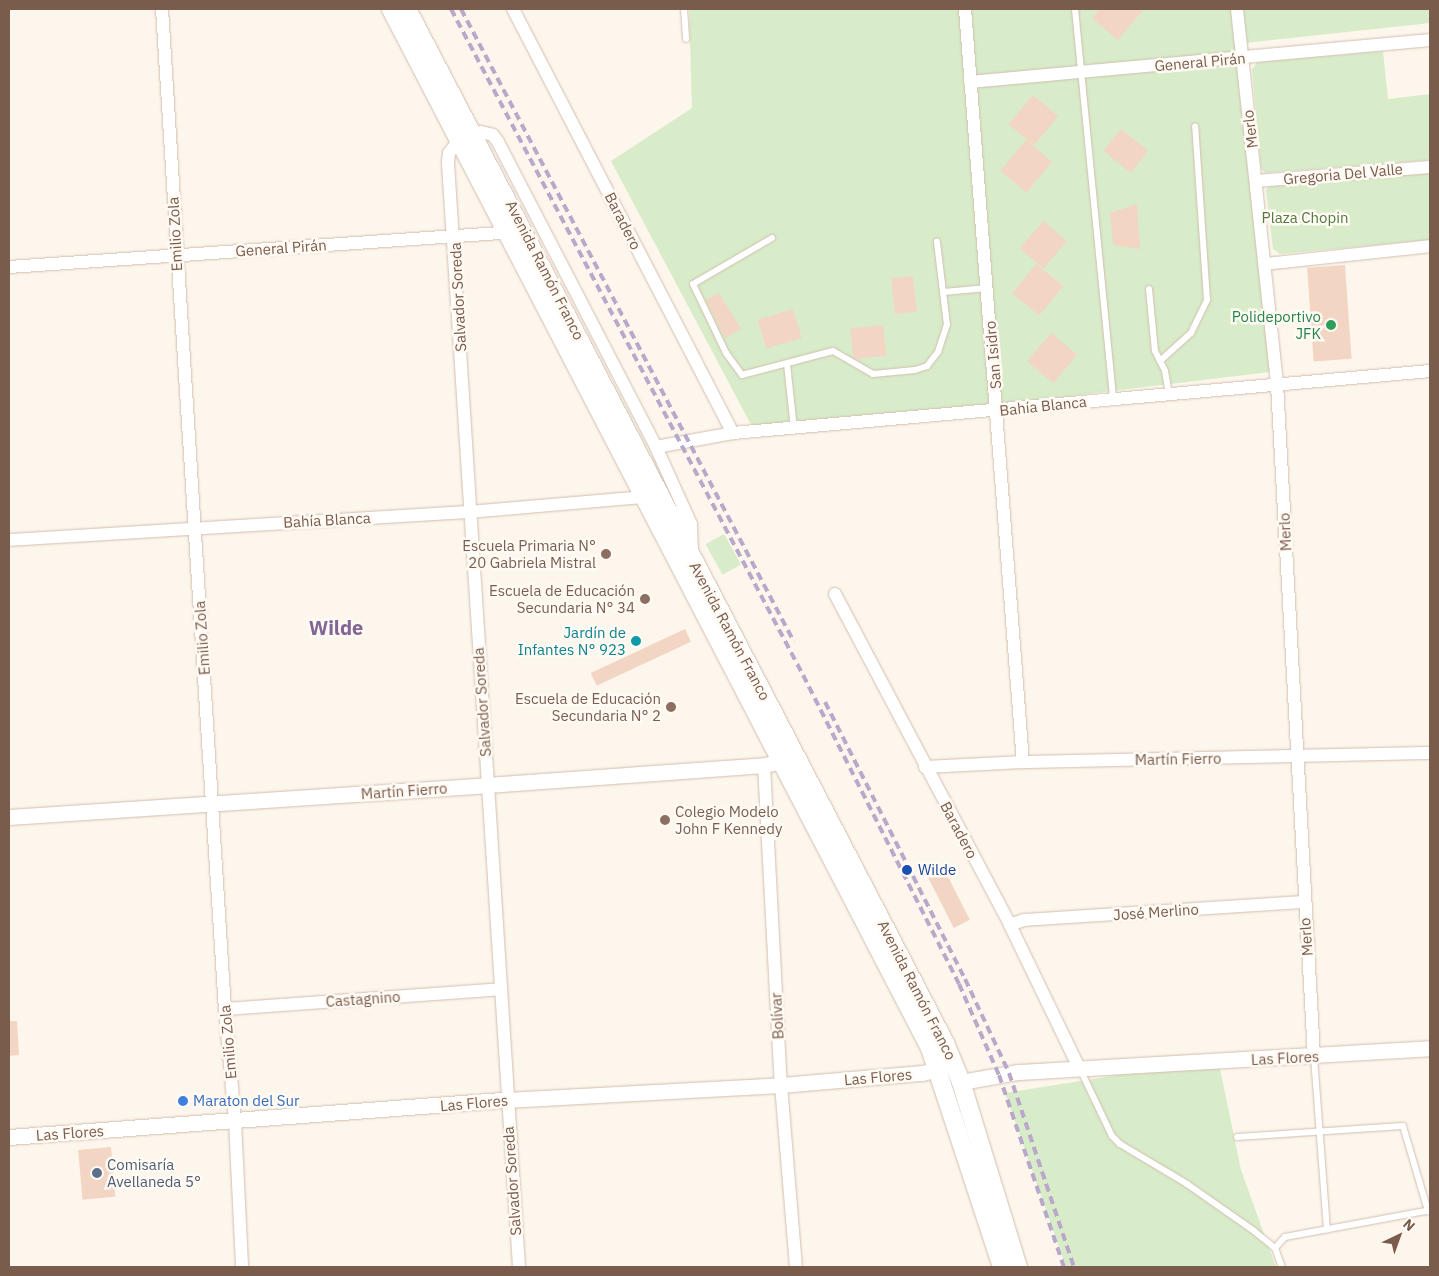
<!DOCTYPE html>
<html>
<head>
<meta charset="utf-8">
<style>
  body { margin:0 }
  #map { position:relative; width:1439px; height:1276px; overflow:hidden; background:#fdf6ec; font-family:"IBM Plex Sans",sans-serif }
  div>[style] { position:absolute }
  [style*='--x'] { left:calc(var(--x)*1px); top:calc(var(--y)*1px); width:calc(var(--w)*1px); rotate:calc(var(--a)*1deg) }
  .green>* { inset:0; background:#d8ecc9; transform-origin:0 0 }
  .building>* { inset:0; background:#f3d5c3; transform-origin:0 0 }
  .roads { filter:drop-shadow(0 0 1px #d1beb0) drop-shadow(0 0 1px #d1beb0) }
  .service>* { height:6px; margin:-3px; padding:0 3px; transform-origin:3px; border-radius:3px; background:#fff }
  .minor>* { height:12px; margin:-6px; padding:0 6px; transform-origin:6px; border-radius:6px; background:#fff }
  .tertiary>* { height:15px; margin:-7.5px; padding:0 7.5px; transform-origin:7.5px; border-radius:7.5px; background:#fff }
  .secondary>* { height:18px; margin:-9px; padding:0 9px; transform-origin:9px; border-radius:9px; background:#fff }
  .rail>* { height:4px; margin-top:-2px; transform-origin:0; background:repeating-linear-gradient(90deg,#b9a8c9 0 8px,transparent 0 13px) }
  .dots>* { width:14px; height:14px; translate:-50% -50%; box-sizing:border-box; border:2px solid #fffaf3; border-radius:50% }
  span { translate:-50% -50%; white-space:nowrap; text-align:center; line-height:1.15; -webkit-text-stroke:5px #fffaf3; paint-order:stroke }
  .street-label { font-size:15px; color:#7a5c4d }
  .park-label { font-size:15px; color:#537a41 }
  .leisure-label { font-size:15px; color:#27864d }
  .right { translate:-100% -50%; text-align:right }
  .education-label { font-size:15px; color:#785e54 }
  .left { translate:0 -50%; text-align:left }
  .culture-label { font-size:15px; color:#0d838f }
  .transit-label { font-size:15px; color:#164399 }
  .shop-label { font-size:15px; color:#366cbe }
  .service-label { font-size:15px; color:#4e5e75 }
  .district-label { font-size:20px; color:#846695; font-weight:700 }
  .frame { position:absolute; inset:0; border:10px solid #7a5c4d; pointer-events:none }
  .north { position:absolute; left:1374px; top:1211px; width:50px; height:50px; -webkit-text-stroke:4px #fffaf3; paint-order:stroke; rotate:42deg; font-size:14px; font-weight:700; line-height:20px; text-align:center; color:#7a5c4d }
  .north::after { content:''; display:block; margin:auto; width:18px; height:22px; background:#7a5c4d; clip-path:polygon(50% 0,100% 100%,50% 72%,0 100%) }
</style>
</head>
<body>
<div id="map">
  <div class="green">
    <div style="clip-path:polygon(689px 9px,1430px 9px,1430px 23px,1244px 43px,1278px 371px,756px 434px,611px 161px,692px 108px)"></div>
    <div style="clip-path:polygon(1383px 51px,1388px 99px,1430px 94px,1430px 160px,1265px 173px,1261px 168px,1252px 70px,1257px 62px)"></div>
    <div style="clip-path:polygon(1430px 172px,1430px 240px,1280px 254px,1273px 249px,1266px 190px,1269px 186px)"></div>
    <div style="left:724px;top:534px;width:35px;height:21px;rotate:61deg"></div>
    <div style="clip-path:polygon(1218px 1059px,1241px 1170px,1276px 1267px,1066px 1267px,1005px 1093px)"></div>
  </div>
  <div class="building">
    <div style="clip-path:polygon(1100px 9px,1144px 9px,1118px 40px,1092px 18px)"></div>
    <div style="left:1033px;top:95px;width:33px;height:38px;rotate:40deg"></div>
    <div style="left:1121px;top:129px;width:35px;height:28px;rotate:39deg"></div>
    <div style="left:1026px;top:140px;width:34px;height:40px;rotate:40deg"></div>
    <div style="clip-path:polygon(1137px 204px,1140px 249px,1113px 245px,1110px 213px)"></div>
    <div style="left:1043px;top:221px;width:31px;height:36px;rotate:40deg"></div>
    <div style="left:1036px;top:264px;width:35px;height:38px;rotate:39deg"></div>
    <div style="left:1345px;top:265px;width:94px;height:38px;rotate:86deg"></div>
    <div style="left:913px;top:276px;width:36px;height:22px;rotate:84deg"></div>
    <div style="clip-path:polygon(719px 293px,741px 329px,725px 338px,706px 300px)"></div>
    <div style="left:793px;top:309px;width:30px;height:37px;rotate:73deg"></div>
    <div style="left:883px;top:325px;width:31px;height:33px;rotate:84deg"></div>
    <div style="left:1051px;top:333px;width:34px;height:37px;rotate:40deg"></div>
    <div style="left:685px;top:629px;width:14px;height:104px;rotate:65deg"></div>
    <div style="left:944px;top:869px;width:57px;height:18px;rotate:63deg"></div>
    <div style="clip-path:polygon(9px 1021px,17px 1021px,19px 1055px,9px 1056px)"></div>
    <div style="left:111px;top:1147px;width:50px;height:33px;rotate:85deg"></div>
  </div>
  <div class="roads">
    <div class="service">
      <div style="--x:684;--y:9;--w:30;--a:86"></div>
      <div style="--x:1075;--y:9;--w:392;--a:84.4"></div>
      <div style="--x:772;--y:238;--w:91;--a:149.8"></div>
      <div style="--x:693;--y:284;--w:76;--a:64.4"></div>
      <div style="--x:726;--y:353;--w:27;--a:54"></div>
      <div style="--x:742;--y:375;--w:94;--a:-14.8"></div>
      <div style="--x:833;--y:351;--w:46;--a:29.9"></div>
      <div style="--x:873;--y:374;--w:42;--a:-5.4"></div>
      <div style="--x:915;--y:370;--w:13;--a:-18"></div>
      <div style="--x:927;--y:366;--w:18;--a:-52"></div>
      <div style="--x:938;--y:352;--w:28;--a:-72"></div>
      <div style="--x:947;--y:325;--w:84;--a:-96.9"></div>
      <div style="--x:1149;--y:289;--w:62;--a:84.5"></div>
      <div style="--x:1155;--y:351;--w:22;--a:63"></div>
      <div style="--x:1165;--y:371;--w:23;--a:80"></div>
      <div style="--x:944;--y:292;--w:43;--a:-5.3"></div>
      <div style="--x:1160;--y:361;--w:42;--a:-42.1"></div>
      <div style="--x:1191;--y:333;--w:37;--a:-64"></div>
      <div style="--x:1207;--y:300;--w:174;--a:-93.9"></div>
      <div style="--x:787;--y:364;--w:64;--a:83.8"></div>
      <div style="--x:1314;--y:1057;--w:173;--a:85.7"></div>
      <div style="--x:1080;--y:1069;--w:74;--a:64.5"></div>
      <div style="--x:1112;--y:1136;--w:11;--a:45"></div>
      <div style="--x:1120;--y:1144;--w:78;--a:30.8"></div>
      <div style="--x:1187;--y:1184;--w:82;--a:35"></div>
      <div style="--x:1254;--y:1231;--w:27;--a:39"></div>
      <div style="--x:1275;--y:1248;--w:20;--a:70"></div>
      <div style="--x:1237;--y:1137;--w:166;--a:-3.8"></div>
      <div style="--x:1403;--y:1126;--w:89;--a:73.6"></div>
      <div style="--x:1275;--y:1248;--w:15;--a:-48"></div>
      <div style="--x:1285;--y:1237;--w:147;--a:-10.5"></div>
    </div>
    <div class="minor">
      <div style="--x:162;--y:9;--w:1002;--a:86.4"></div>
      <div style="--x:225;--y:1009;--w:113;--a:84.9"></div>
      <div style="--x:235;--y:1122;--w:145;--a:87.2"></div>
      <div style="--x:513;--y:9;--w:478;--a:62.6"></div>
      <div style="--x:965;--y:9;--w:755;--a:85.6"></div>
      <div style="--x:1237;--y:9;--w:377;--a:83.9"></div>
      <div style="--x:1277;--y:384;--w:674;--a:86.85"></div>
      <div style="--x:970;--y:82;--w:462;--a:-5.2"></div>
      <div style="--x:1256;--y:181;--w:175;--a:-4.6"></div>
      <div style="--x:1265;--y:264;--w:166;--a:-6.2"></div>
      <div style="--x:9;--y:267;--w:507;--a:-3.96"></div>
      <div style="--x:656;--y:447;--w:78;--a:-10.3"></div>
      <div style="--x:733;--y:433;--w:700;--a:-5.08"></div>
      <div style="--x:9;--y:540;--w:461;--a:-3.5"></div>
      <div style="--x:469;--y:512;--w:177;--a:-4.9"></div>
      <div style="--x:835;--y:594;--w:374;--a:62.1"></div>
      <div style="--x:1010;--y:925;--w:159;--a:64.2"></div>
      <div style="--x:764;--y:765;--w:320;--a:87"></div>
      <div style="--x:781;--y:1085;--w:183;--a:85.3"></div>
      <div style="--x:925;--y:767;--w:98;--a:-2.9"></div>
      <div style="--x:1023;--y:762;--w:407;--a:-1.3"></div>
      <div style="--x:1010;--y:925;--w:15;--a:-20"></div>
      <div style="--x:1024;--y:920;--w:281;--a:-3.7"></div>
      <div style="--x:225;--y:1009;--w:277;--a:-4.1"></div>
      <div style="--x:519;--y:1267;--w:1107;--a:-93.68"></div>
      <div style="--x:448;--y:162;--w:9;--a:-84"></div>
      <div style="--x:449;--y:153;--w:16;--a:-52"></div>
      <div style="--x:459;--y:140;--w:23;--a:-20"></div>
      <div style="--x:481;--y:132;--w:12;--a:14"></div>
      <div style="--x:493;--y:135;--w:9;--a:54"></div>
      <div style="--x:498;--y:142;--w:343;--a:62.6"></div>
      <div style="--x:656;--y:447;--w:85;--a:65.6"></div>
      <div style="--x:691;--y:524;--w:29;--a:88"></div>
    </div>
    <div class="tertiary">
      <div style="--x:9;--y:817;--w:479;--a:-3.8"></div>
      <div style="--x:487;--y:785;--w:278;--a:-4.1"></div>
      <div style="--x:764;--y:765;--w:29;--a:-12"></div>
      <div style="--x:961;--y:1082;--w:58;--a:-10"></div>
      <div style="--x:1018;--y:1072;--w:413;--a:-3.3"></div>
      <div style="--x:9;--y:1137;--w:498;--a:-4.3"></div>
      <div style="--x:506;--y:1100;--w:275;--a:-3.1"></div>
      <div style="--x:781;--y:1085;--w:142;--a:-4.9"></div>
      <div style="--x:922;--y:1073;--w:17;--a:-13"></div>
    </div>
    <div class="secondary">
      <div style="--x:391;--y:9;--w:1170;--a:62.58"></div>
      <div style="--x:930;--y:1048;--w:231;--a:71.8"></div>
      <div style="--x:407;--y:9;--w:1166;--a:62.51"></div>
      <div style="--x:945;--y:1043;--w:42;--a:67.7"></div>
      <div style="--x:961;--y:1082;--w:194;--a:72.9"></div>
    </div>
  </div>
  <div class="rail">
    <div style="--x:451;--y:9;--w:753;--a:62.14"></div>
    <div style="--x:803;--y:675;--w:346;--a:63.2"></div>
    <div style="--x:959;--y:984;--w:99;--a:66.3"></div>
    <div style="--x:999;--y:1075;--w:203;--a:71.3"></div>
    <div style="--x:461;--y:9;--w:715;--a:62.25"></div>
    <div style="--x:825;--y:702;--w:310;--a:63.2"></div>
    <div style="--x:965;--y:979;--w:104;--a:64.9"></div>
    <div style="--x:1009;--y:1073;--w:205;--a:71.5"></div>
  </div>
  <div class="dots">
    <div style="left:1331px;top:325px;background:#2e9e5b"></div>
    <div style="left:606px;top:554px;background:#8d6e63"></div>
    <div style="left:645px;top:599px;background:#8d6e63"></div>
    <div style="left:636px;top:641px;background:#0f9aa8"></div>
    <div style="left:671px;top:707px;background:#8d6e63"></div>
    <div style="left:665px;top:820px;background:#8d6e63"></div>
    <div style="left:907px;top:870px;background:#1a4fb4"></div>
    <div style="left:183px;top:1101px;background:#3f7fe0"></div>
    <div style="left:97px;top:1173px;background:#5c6f8a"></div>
  </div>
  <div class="street-label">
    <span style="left:1200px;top:62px;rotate:-5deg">General Pirán</span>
    <span style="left:1250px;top:129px;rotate:-97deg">Merlo</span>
    <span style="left:1343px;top:174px;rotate:-5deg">Gregoria Del Valle</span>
    <span style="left:623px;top:221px;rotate:63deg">Baradero</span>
    <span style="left:175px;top:234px;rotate:-93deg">Emilio Zola</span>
    <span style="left:281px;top:248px;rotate:-4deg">General Pirán</span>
    <span style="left:545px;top:270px;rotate:63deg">Avenida Ramón Franco</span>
    <span style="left:458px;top:297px;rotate:-93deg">Salvador Soreda</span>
    <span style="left:993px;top:355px;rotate:-95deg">San Isidro</span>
    <span style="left:1043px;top:406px;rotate:-6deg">Bahía Blanca</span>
    <span style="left:327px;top:520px;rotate:-3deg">Bahía Blanca</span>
    <span style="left:1285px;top:532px;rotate:-93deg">Merlo</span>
    <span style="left:730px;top:631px;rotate:62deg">Avenida Ramón Franco</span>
    <span style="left:202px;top:638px;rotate:-94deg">Emilio Zola</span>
    <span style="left:482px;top:702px;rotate:-94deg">Salvador Soreda</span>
    <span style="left:1178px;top:759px;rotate:-1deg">Martín Fierro</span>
    <span style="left:404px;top:791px;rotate:-4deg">Martín Fierro</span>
    <span style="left:959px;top:830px;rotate:62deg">Baradero</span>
    <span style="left:1156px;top:912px;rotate:-4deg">José Merlino</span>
    <span style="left:1306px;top:937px;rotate:-94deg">Merlo</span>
    <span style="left:917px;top:990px;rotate:63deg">Avenida Ramón Franco</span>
    <span style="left:363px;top:999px;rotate:-4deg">Castagnino</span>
    <span style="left:777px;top:1016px;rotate:-93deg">Bolívar</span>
    <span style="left:228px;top:1042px;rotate:-95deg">Emilio Zola</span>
    <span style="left:1285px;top:1058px;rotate:-3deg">Las Flores</span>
    <span style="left:878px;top:1077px;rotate:-5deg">Las Flores</span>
    <span style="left:474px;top:1103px;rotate:-5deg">Las Flores</span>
    <span style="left:70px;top:1133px;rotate:-4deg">Las Flores</span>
    <span style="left:512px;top:1181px;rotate:-94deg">Salvador Soreda</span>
  </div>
  <div class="park-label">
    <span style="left:1305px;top:218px">Plaza Chopin</span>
  </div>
  <div class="leisure-label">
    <span class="right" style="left:1321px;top:325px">Polideportivo<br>JFK</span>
  </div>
  <div class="education-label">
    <span class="right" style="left:596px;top:554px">Escuela Primaria N°<br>20 Gabriela Mistral</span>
    <span class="right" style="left:635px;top:599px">Escuela de Educación<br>Secundaria N° 34</span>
    <span class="right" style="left:661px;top:707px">Escuela de Educación<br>Secundaria N° 2</span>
    <span class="left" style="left:675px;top:820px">Colegio Modelo<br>John F Kennedy</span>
  </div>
  <div class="culture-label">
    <span class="right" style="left:626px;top:641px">Jardín de<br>Infantes N° 923</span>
  </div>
  <div class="transit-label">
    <span class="left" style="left:918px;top:870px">Wilde</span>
  </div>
  <div class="shop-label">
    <span class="left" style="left:193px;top:1101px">Maraton del Sur</span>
  </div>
  <div class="service-label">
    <span class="left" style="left:107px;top:1173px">Comisaría<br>Avellaneda 5°</span>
  </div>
  <div class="district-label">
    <span style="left:336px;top:627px">Wilde</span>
  </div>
  <div class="frame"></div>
  <div class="north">N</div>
</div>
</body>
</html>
